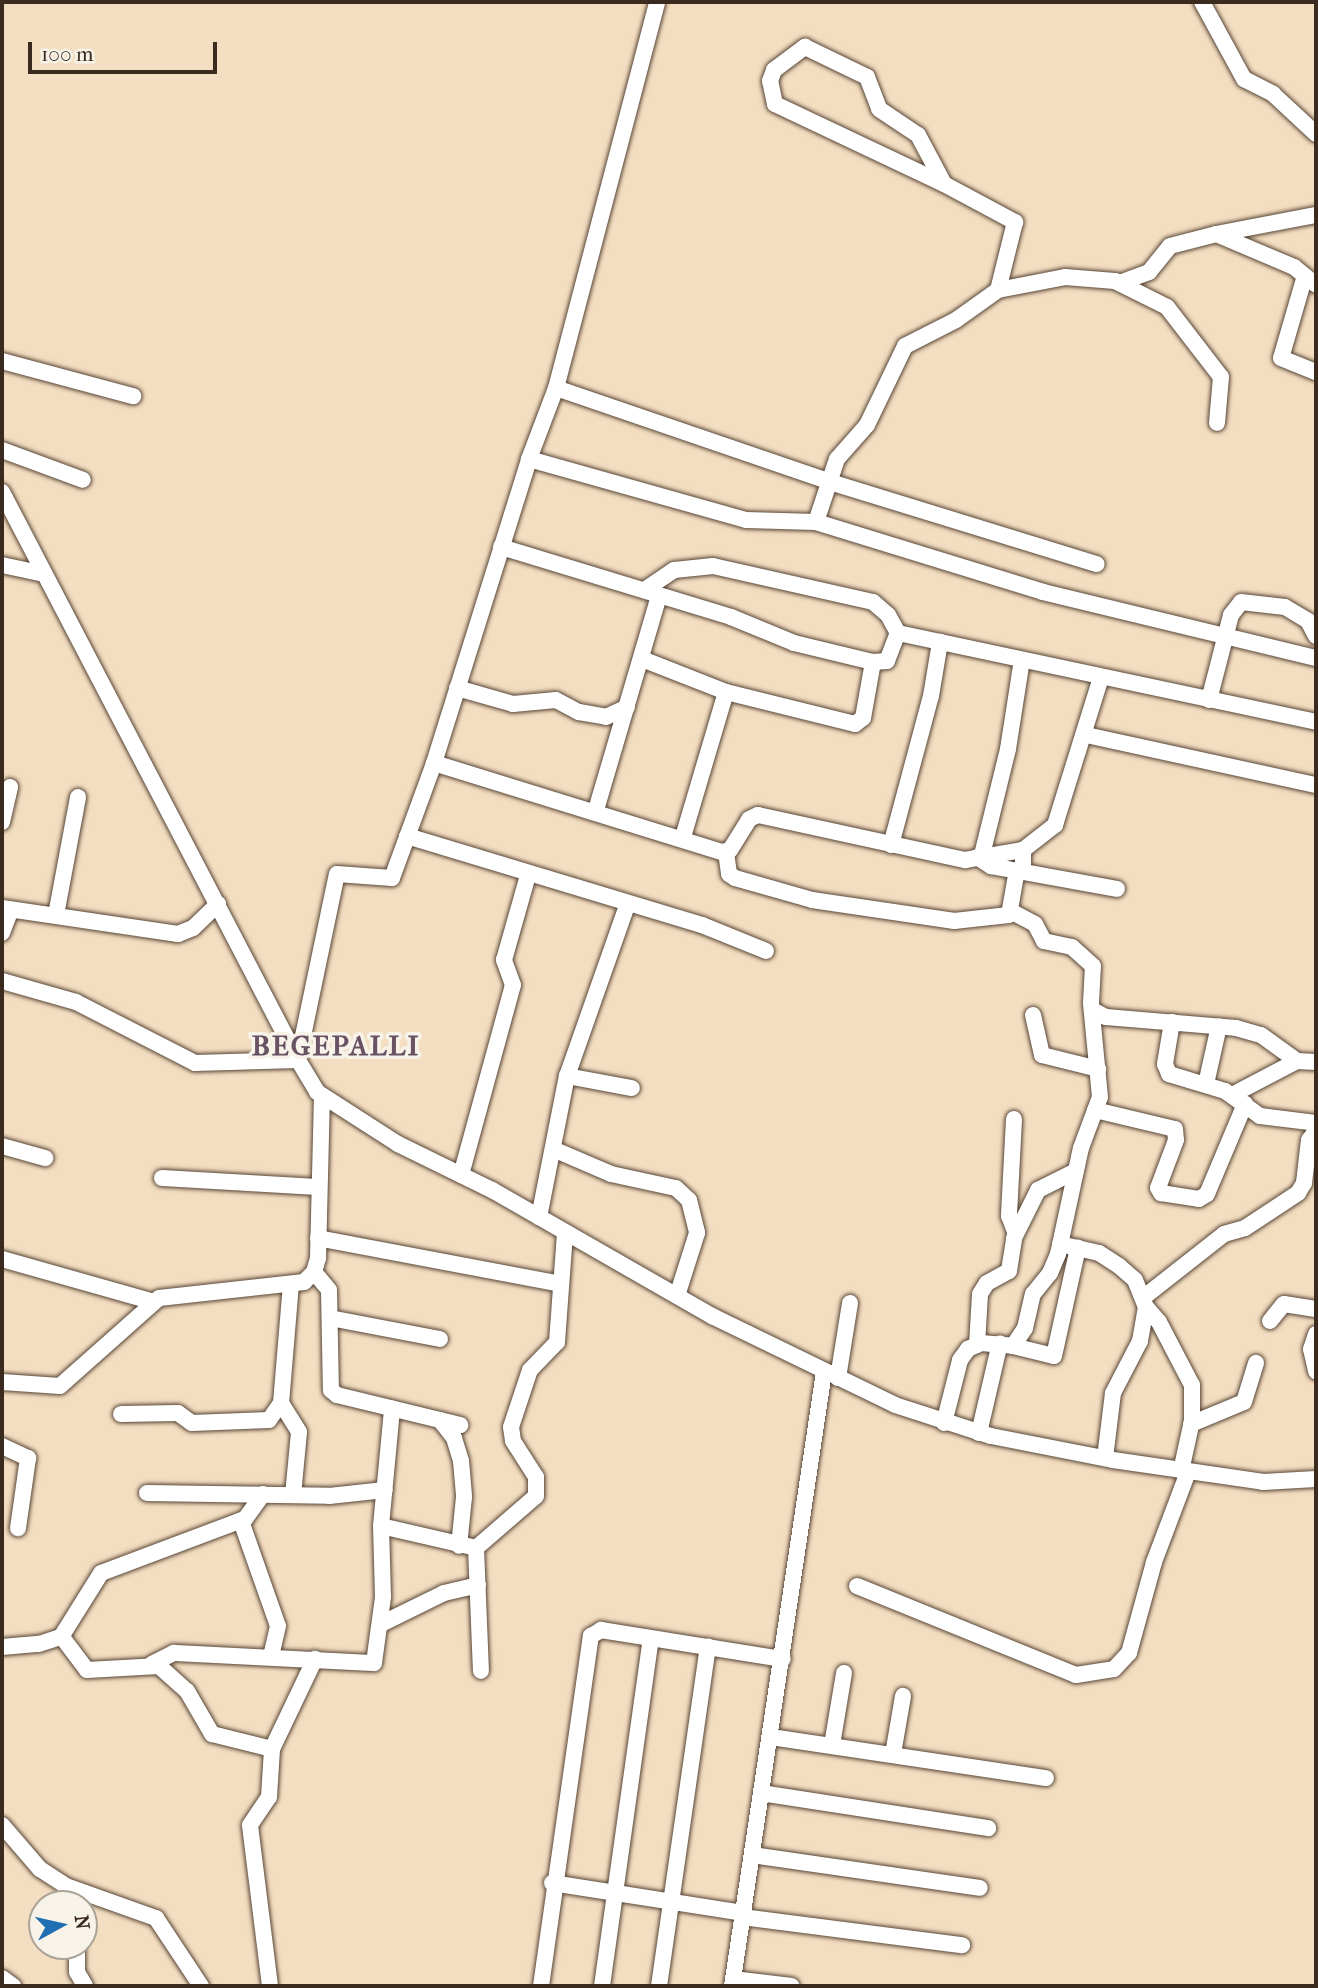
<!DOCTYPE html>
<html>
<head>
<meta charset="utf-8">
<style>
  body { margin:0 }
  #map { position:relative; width:1318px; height:1988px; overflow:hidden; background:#f4dec1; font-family:"IM FELL French Canon",serif }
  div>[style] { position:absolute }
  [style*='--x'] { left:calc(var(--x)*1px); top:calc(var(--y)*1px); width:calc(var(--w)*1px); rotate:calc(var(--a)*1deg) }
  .roads { filter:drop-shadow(0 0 2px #574536) drop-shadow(0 0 2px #574536) }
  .minor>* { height:16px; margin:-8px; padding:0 8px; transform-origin:8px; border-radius:8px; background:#fff }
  span { translate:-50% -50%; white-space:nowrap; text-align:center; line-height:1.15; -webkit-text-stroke:7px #f7f3e8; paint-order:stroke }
  .district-label { font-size:28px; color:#685263; font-weight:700; letter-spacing:2px }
  .frame { position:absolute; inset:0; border:4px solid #3b2a1e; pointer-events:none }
  .north { position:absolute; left:28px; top:1890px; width:70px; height:70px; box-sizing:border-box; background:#f7f3e8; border:2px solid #aca397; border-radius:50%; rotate:82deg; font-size:19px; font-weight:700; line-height:28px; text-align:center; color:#3b2a1e }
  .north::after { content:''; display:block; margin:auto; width:24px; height:32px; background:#1f6fb2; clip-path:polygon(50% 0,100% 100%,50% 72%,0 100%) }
  .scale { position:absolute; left:28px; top:42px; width:189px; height:32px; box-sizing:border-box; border:4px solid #3b2a1e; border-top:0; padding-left:9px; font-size:21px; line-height:24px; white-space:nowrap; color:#3b2a1e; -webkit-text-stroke:5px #f7f3e8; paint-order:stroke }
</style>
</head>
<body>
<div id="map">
  <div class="roads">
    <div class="minor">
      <div style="--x:1202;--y:2;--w:88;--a:61.4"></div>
      <div style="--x:1244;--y:79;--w:33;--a:27"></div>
      <div style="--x:1273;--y:94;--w:59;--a:42.9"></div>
      <div style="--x:944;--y:184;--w:187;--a:-154.7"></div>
      <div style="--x:775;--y:104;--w:24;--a:-102"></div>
      <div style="--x:770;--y:81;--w:12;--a:-70"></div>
      <div style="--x:774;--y:70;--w:39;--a:-37"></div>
      <div style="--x:805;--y:47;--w:69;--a:25.8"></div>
      <div style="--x:867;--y:77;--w:34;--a:69"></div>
      <div style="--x:879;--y:109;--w:47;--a:33.7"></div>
      <div style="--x:918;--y:135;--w:55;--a:62"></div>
      <div style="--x:944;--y:184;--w:81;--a:28.2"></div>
      <div style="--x:1015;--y:222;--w:70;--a:104"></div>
      <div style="--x:1216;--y:234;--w:102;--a:-10.8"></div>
      <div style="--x:1304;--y:279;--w:82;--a:106.2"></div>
      <div style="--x:1281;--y:358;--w:38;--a:22"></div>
      <div style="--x:1122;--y:282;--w:29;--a:-20"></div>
      <div style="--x:1149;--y:272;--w:33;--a:-51"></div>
      <div style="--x:1170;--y:246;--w:48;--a:-14.6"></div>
      <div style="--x:1216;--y:234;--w:85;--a:22.9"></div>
      <div style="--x:1294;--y:267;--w:28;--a:39"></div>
      <div style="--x:2;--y:361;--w:136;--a:15"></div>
      <div style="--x:556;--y:388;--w:290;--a:18.9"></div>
      <div style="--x:830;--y:482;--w:279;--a:17.1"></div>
      <div style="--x:2;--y:450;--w:86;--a:20.3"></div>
      <div style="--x:529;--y:459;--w:225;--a:15.7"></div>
      <div style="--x:746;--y:520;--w:70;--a:1.6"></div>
      <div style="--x:816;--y:522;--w:238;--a:17.1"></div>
      <div style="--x:1043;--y:592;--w:281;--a:13.6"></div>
      <div style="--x:2;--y:492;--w:640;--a:62.47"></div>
      <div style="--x:816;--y:522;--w:66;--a:-71.6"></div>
      <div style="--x:837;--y:459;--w:45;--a:-48.6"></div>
      <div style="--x:867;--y:425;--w:88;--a:-64.3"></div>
      <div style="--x:905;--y:346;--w:57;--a:-27"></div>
      <div style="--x:956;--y:320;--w:52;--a:-35.5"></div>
      <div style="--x:998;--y:290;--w:68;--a:-11"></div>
      <div style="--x:1065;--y:277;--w:50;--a:4.6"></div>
      <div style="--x:1115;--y:281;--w:58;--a:26.6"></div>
      <div style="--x:1167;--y:307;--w:88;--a:52.4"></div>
      <div style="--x:1221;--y:377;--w:46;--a:95"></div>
      <div style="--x:501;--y:547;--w:240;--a:16.9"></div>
      <div style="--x:731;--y:617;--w:68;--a:22.4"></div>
      <div style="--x:794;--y:643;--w:81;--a:13.5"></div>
      <div style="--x:873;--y:662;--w:14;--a:-4"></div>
      <div style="--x:887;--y:661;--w:30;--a:-69"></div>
      <div style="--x:898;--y:633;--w:21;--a:-119"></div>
      <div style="--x:888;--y:615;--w:20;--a:-139"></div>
      <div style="--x:873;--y:602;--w:164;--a:-167.3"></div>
      <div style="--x:713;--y:566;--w:39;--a:174"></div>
      <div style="--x:674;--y:570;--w:34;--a:146"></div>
      <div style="--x:2;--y:565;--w:43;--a:12.1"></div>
      <div style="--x:898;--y:633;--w:427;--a:12"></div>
      <div style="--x:642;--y:659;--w:90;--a:21.4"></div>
      <div style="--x:726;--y:692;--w:133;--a:13.9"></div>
      <div style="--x:855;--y:724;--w:10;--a:-37"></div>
      <div style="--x:863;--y:718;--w:57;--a:-79.9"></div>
      <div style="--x:457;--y:688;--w:58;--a:15.9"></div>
      <div style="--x:513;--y:704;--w:43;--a:-5.3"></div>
      <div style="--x:556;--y:700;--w:26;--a:28"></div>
      <div style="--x:579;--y:712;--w:27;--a:10"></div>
      <div style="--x:606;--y:717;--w:23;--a:-25"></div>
      <div style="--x:1209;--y:700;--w:88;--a:-75.5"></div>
      <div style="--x:1231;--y:615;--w:16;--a:-52"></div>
      <div style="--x:1241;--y:602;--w:44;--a:6.5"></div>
      <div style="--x:1285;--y:607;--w:27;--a:31"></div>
      <div style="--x:1308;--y:621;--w:17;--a:62"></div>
      <div style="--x:1086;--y:735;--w:235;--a:12.3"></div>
      <div style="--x:434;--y:763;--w:301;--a:17.2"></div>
      <div style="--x:722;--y:852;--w:8;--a:-14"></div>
      <div style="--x:730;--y:850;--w:36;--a:-58"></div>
      <div style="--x:749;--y:819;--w:10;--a:-24"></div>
      <div style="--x:758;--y:815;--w:212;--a:12.3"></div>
      <div style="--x:965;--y:860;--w:59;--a:-9.8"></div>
      <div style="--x:1023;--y:850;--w:41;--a:-38"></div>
      <div style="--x:1055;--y:825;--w:155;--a:-72.7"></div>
      <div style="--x:596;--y:810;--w:223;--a:-73.6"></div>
      <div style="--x:2;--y:822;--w:36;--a:-77"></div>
      <div style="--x:407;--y:836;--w:308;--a:16.8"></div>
      <div style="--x:702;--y:925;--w:69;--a:22.1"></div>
      <div style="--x:683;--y:837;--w:151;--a:-73.5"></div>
      <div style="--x:891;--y:845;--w:154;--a:-75"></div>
      <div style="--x:931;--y:696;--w:55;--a:-80.5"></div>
      <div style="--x:726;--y:852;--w:22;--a:82"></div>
      <div style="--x:729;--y:874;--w:7;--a:34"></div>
      <div style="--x:735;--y:878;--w:80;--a:15.9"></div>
      <div style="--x:812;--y:900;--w:144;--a:8.4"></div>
      <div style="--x:954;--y:921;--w:55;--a:-6.2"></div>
      <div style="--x:1009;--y:915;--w:40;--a:-80"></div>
      <div style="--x:1016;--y:876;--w:9;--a:-41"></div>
      <div style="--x:1023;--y:870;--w:20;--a:-90"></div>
      <div style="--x:982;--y:855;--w:109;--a:-76.2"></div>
      <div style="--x:1008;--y:749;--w:90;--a:-81.1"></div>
      <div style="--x:977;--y:857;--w:17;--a:33"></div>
      <div style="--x:991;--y:866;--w:128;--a:10.3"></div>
      <div style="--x:2;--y:908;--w:178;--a:8.4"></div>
      <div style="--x:178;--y:934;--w:16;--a:-22"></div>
      <div style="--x:193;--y:928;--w:35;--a:-44"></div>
      <div style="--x:56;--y:915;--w:120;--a:-79.4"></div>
      <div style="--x:2;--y:933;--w:25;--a:-69"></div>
      <div style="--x:2;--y:981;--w:77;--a:15.8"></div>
      <div style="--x:76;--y:1002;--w:134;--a:27.1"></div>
      <div style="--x:195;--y:1063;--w:103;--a:-1.7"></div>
      <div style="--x:298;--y:1060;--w:37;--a:59"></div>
      <div style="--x:317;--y:1092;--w:96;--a:32.7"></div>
      <div style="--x:398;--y:1144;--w:105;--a:26.1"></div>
      <div style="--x:492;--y:1190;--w:254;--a:29.8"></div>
      <div style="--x:712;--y:1316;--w:203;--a:25.9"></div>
      <div style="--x:895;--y:1405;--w:101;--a:17.9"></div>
      <div style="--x:991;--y:1436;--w:124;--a:11.1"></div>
      <div style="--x:1113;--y:1460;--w:152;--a:8.3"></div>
      <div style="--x:1263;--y:1482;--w:53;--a:-3.2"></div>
      <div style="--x:1094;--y:1011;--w:13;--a:27"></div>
      <div style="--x:1106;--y:1017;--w:130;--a:4.8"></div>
      <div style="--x:1236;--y:1028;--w:26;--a:16"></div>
      <div style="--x:1261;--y:1035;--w:44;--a:35.8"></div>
      <div style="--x:1033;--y:1015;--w:41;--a:77.3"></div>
      <div style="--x:1042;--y:1055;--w:58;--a:14"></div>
      <div style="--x:1172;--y:1022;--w:43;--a:99.5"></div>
      <div style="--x:1165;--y:1064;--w:11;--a:68"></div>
      <div style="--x:1169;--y:1074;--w:59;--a:16.9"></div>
      <div style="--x:1225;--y:1091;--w:43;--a:35.5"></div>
      <div style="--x:1260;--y:1116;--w:56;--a:7.1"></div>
      <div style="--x:298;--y:1060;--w:190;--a:-78.2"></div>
      <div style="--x:337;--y:874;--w:55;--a:4.2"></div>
      <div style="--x:392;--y:878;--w:122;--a:-69.9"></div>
      <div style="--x:434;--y:763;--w:318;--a:-72.6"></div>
      <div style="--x:529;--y:459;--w:76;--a:-69.2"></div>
      <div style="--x:556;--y:388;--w:399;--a:-75.3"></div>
      <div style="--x:567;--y:1076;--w:66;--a:10.5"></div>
      <div style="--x:1206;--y:1084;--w:59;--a:-77.4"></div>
      <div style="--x:1232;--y:1095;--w:73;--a:-27.6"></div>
      <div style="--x:1297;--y:1061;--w:19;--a:3"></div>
      <div style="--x:1095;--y:1110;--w:82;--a:13.4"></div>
      <div style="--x:1175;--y:1129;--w:11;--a:85"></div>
      <div style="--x:1176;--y:1140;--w:51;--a:110.6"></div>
      <div style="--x:1158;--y:1188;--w:6;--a:59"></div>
      <div style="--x:1161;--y:1193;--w:38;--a:9"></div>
      <div style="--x:1199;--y:1199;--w:9;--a:-32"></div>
      <div style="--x:1207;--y:1194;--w:98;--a:-67.1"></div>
      <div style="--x:1014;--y:1119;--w:97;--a:93"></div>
      <div style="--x:1009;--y:1216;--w:19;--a:69"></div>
      <div style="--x:2;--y:1146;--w:45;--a:15.6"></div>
      <div style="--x:553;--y:1149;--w:63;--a:23.3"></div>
      <div style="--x:611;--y:1174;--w:66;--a:12.2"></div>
      <div style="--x:676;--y:1188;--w:18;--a:43"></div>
      <div style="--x:689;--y:1200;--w:34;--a:76"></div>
      <div style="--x:697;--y:1233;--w:66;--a:107.6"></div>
      <div style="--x:461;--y:1175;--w:197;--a:-74.7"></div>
      <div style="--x:513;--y:985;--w:27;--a:-110"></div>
      <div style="--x:504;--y:960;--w:88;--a:-74.2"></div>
      <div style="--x:162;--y:1178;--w:156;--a:3.3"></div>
      <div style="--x:539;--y:1217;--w:144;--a:-78.8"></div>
      <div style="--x:567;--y:1076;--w:180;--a:-70.6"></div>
      <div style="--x:318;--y:1238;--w:247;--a:10.7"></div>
      <div style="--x:1060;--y:1244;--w:40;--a:13"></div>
      <div style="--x:1099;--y:1253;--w:24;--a:33"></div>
      <div style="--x:1119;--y:1266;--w:21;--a:41"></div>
      <div style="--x:1135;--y:1280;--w:29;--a:68"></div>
      <div style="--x:1146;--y:1307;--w:35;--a:100"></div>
      <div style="--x:1140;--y:1341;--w:59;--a:117.4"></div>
      <div style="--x:1113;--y:1393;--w:65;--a:97"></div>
      <div style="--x:2;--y:1259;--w:158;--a:15.8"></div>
      <div style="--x:314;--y:1272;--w:23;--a:50"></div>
      <div style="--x:329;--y:1290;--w:100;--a:88.9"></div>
      <div style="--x:331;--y:1390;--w:8;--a:40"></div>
      <div style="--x:337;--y:1395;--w:127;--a:13.7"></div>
      <div style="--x:1144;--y:1297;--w:102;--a:-38.2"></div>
      <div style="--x:1224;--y:1234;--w:22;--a:-16"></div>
      <div style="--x:1245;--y:1228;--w:64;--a:-33.4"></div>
      <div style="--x:1298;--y:1193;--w:12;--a:-59"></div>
      <div style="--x:1304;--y:1183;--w:43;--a:-83.4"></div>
      <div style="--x:1309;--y:1140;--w:11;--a:-52"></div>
      <div style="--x:1146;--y:1307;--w:20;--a:49"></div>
      <div style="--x:1159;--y:1322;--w:71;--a:62.4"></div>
      <div style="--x:1192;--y:1385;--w:36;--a:90"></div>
      <div style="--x:1192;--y:1421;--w:51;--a:102.4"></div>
      <div style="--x:330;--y:1318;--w:112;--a:10.8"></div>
      <div style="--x:1270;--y:1321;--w:22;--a:-51"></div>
      <div style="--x:1284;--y:1304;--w:32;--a:9"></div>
      <div style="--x:1316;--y:1334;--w:16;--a:108"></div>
      <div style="--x:1311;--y:1349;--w:23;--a:77"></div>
      <div style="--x:977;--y:1345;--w:51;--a:-86.6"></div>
      <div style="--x:980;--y:1294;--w:13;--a:-58"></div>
      <div style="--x:987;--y:1283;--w:25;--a:-29"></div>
      <div style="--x:1009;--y:1271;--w:33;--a:-81"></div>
      <div style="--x:1014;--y:1238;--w:54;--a:-63.4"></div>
      <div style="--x:1038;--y:1190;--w:42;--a:-26.6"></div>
      <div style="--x:1013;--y:1346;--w:42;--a:13.7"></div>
      <div style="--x:1054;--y:1356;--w:111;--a:-77.5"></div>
      <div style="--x:838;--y:1378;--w:76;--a:-80.9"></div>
      <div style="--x:2;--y:1382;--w:58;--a:3.9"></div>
      <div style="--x:60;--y:1386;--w:132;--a:-41.6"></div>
      <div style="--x:159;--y:1298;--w:146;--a:-6.3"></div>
      <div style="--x:304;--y:1282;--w:14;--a:-45"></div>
      <div style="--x:314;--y:1272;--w:15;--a:-74"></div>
      <div style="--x:318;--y:1258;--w:162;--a:-88.6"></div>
      <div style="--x:281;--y:1403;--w:34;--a:58"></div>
      <div style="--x:299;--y:1432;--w:63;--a:95.4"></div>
      <div style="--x:121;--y:1414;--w:57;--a:-1"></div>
      <div style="--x:178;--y:1413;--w:17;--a:36"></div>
      <div style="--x:192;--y:1423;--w:77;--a:-2.2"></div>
      <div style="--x:269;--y:1420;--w:21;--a:-55"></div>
      <div style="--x:281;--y:1403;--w:119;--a:-85.2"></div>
      <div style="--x:440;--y:1420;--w:23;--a:52"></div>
      <div style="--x:454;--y:1438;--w:24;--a:73"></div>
      <div style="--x:461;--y:1461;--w:36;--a:85"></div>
      <div style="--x:464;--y:1497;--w:49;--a:95.8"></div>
      <div style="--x:944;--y:1423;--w:65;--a:-75.7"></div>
      <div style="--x:960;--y:1360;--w:14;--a:-54"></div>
      <div style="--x:968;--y:1349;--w:14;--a:-25"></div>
      <div style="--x:981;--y:1343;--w:32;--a:5"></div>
      <div style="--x:1013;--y:1346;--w:22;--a:-56"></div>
      <div style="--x:1025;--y:1328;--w:35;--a:-77"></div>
      <div style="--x:1033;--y:1294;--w:27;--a:-51"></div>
      <div style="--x:1050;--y:1273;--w:21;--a:-67"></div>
      <div style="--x:1058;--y:1254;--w:108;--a:-77.8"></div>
      <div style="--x:1081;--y:1148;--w:54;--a:-69.6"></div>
      <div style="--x:1100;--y:1097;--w:94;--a:-95.5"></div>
      <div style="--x:1091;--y:1003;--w:37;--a:-87"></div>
      <div style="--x:1093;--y:966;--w:28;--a:-138"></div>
      <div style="--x:1072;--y:947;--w:29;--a:-168"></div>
      <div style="--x:1044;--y:941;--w:19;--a:-118"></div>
      <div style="--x:1035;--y:924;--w:27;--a:-152"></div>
      <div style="--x:1191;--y:1424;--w:57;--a:-22.5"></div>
      <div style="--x:1244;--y:1402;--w:41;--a:-72.9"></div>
      <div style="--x:979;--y:1433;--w:92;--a:-76.9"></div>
      <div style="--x:2;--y:1446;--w:29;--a:25"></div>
      <div style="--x:28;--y:1458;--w:71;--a:98.1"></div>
      <div style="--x:147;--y:1493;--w:182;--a:0.9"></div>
      <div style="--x:329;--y:1496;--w:56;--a:-6.1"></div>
      <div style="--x:241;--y:1521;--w:111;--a:70.6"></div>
      <div style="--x:278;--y:1626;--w:31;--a:103"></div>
      <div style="--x:381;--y:1526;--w:98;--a:13"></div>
      <div style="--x:476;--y:1548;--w:79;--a:-40.9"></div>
      <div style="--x:536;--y:1496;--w:19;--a:-90"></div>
      <div style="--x:536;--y:1477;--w:43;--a:-122.6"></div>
      <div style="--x:513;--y:1441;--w:14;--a:-98"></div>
      <div style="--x:511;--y:1427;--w:60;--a:-71.6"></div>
      <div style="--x:530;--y:1370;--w:39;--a:-46"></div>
      <div style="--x:557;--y:1342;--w:109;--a:-85.8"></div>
      <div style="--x:476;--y:1548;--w:123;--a:87.7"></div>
      <div style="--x:857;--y:1586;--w:236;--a:22.1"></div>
      <div style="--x:1076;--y:1675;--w:38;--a:-9"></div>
      <div style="--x:1114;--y:1669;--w:22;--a:-47"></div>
      <div style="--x:1129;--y:1653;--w:94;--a:-74.6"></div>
      <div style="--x:1154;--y:1562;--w:96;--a:-69.3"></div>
      <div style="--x:381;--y:1624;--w:70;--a:-26.2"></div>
      <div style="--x:444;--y:1593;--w:35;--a:-13"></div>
      <div style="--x:62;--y:1637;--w:41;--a:52.9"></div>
      <div style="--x:87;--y:1670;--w:72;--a:-3.2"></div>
      <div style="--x:159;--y:1666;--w:38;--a:42"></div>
      <div style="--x:187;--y:1691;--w:50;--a:59.8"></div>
      <div style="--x:212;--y:1734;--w:62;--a:14"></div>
      <div style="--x:2;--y:1647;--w:37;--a:-5"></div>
      <div style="--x:39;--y:1644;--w:23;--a:-18"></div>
      <div style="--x:61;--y:1637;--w:75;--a:-58"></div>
      <div style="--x:101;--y:1573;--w:154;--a:-20.6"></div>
      <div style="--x:245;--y:1519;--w:31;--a:-54"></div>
      <div style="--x:152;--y:1664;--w:25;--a:-27"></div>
      <div style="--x:174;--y:1653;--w:200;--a:2.9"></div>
      <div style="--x:374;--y:1663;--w:67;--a:-82.2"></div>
      <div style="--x:383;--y:1597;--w:71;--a:-91.6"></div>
      <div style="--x:381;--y:1526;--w:118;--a:-84.6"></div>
      <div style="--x:771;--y:1737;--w:278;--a:8.5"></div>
      <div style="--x:832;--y:1745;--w:73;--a:-80.5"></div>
      <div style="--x:893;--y:1754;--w:59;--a:-80.2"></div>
      <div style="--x:761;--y:1793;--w:230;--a:8.8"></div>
      <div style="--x:2;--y:1825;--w:58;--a:49.2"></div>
      <div style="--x:40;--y:1869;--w:31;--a:33"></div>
      <div style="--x:66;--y:1886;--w:96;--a:19.6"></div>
      <div style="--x:156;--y:1918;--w:82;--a:56.5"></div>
      <div style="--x:752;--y:1855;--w:230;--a:8.2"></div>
      <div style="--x:552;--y:1883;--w:193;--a:8.9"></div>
      <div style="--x:742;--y:1917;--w:222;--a:7.3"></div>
      <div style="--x:77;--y:1946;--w:26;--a:90"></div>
      <div style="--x:77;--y:1972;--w:16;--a:60"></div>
      <div style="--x:2;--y:1978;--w:14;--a:36"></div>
      <div style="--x:733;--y:1979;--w:59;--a:6.8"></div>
      <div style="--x:270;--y:1986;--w:162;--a:-97.1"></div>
      <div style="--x:250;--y:1825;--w:34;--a:-56"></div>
      <div style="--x:269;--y:1797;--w:48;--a:-86.4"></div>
      <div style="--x:272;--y:1749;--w:100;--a:-64.5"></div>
      <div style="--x:541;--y:1986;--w:354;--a:-81.9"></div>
      <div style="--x:591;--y:1636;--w:12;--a:-31"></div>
      <div style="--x:601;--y:1630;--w:184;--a:9.1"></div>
      <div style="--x:602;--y:1986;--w:351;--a:-82"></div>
      <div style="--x:659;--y:1986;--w:343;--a:-81.8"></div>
      <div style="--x:732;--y:1986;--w:621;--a:-81.48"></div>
    </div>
  </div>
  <div class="district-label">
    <span style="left:336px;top:1046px">BEGEPALLI</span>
  </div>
  <div class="frame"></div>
  <div class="north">N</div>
  <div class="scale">100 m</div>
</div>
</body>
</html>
